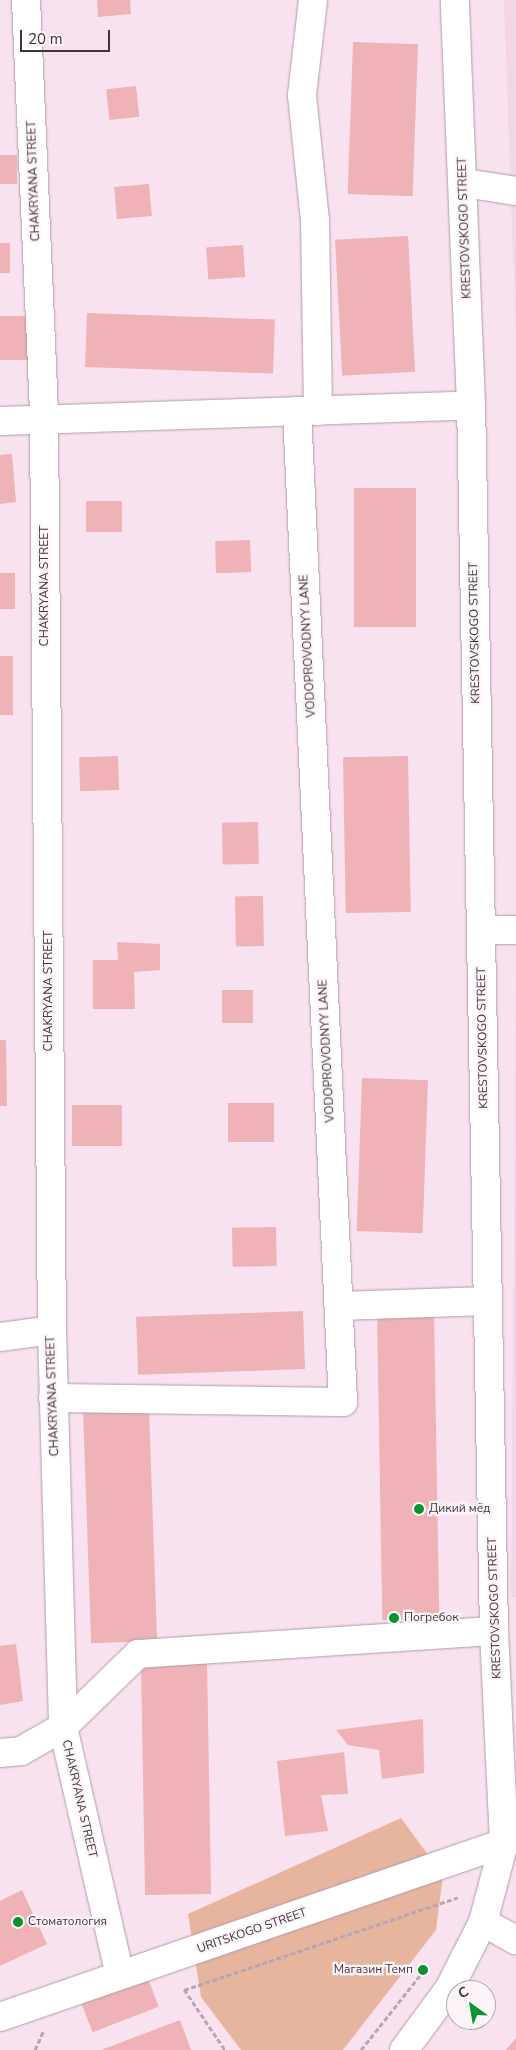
<!DOCTYPE html>
<html>
<head>
<meta charset="utf-8">
<style>
  body { margin:0 }
  #map { position:relative; width:516px; height:2050px; overflow:hidden; background:#f8e2f0; font-family:"Nunito Sans",sans-serif }
  div>[style] { position:absolute }
  [style*='--x'] { left:calc(var(--x)*1px); top:calc(var(--y)*1px); width:calc(var(--w)*1px); rotate:calc(var(--a)*1deg) }
  .built>* { inset:0; background:#f2d5e7 }
  .green>* { inset:0; background:#e7b59e }
  .building>* { inset:0; background:#eeb2b7; transform-origin:0 0 }
  .path>* { height:3px; margin-top:-1.5px; transform-origin:0; background:repeating-linear-gradient(90deg,#b7a6b1 0 5px,transparent 0 7.5px) }
  .roads { filter:drop-shadow(0 0 1px #b19daa) drop-shadow(0 0 1px #b19daa) }
  .minor>* { height:28px; margin:-14px; padding:0 14px; transform-origin:14px; border-radius:14px; background:#fff }
  .major>* { height:28px; margin:-14px; padding:0 14px; transform-origin:14px; border-radius:14px; background:#fff }
  .dots>* { width:14px; height:14px; translate:-50% -50%; box-sizing:border-box; border:2px solid #fdf4f9; border-radius:50% }
  span { translate:-50% -50%; white-space:nowrap; text-align:center; line-height:1.15; -webkit-text-stroke:4.5px #fdf4f9; paint-order:stroke }
  .street-label { font-size:12px; color:#3e363b }
  .poi-label { font-size:12px; color:#3e363b }
  .left { translate:0 -50%; text-align:left }
  .right { translate:-100% -50%; text-align:right }
  .north { position:absolute; left:446px; top:1980px; width:50px; height:50px; box-sizing:border-box; background:#fdf4f9; border:1px solid #b1a8ad; border-radius:50%; rotate:328deg; font-size:14px; font-weight:700; line-height:20px; text-align:center; color:#3e363b }
  .north::after { content:''; display:block; margin:auto; width:18px; height:22px; background:#04962c; clip-path:polygon(50% 0,100% 100%,50% 72%,0 100%) }
  .scale { position:absolute; left:20px; top:30px; width:90px; height:22px; box-sizing:border-box; border:2px solid #3e363b; border-top:0; padding-left:6px; font-size:15px; line-height:18px; white-space:nowrap; color:#3e363b; -webkit-text-stroke:4px #fdf4f9; paint-order:stroke }
</style>
</head>
<body>
<div id="map">
  <div class="built">
    <div style="clip-path:polygon(504px 0,516px 0,516px 336px)"></div>
    <div style="clip-path:polygon(516px 957px,516px 1597px,511px 1597px)"></div>
  </div>
  <div class="green">
    <div style="clip-path:polygon(401px 1818px,443px 1875px,436px 1930px,343px 2050px,241px 2050px,201px 1997px,188px 1914px)"></div>
  </div>
  <div class="building">
    <div style="clip-path:polygon(97px 0,130px 0,131px 14px,98px 17px)"></div>
    <div style="left:353px;top:42px;width:65px;height:152px;rotate:2deg"></div>
    <div style="left:136px;top:86px;width:31px;height:30px;rotate:84deg"></div>
    <div style="left:0;top:155px;width:17px;height:29px"></div>
    <div style="left:149px;top:184px;width:32px;height:35px;rotate:85deg"></div>
    <div style="left:408px;top:236px;width:136px;height:73px;rotate:87deg"></div>
    <div style="left:0;top:243px;width:10px;height:30px"></div>
    <div style="left:243px;top:245px;width:32px;height:37px;rotate:86deg"></div>
    <div style="left:87px;top:313px;width:188px;height:54px;rotate:2deg"></div>
    <div style="left:0;top:316px;width:30px;height:44px"></div>
    <div style="clip-path:polygon(12px 454px,16px 502px,0 504px,0 455px)"></div>
    <div style="left:416px;top:488px;width:139px;height:62px;rotate:90deg"></div>
    <div style="left:122px;top:501px;width:31px;height:36px;rotate:90deg"></div>
    <div style="left:250px;top:540px;width:32px;height:35px;rotate:88deg"></div>
    <div style="left:0;top:573px;width:15px;height:36px"></div>
    <div style="left:13px;top:656px;width:59px;height:13px;rotate:90deg"></div>
    <div style="left:118px;top:756px;width:34px;height:39px;rotate:88deg"></div>
    <div style="left:408px;top:756px;width:156px;height:65px;rotate:89deg"></div>
    <div style="left:258px;top:822px;width:42px;height:36px;rotate:89deg"></div>
    <div style="left:263px;top:896px;width:50px;height:28px;rotate:89deg"></div>
    <div style="clip-path:polygon(117px 942px,160px 944px,160px 970px,134px 972px,135px 1009px,93px 1009px,93px 960px,118px 960px)"></div>
    <div style="left:222px;top:990px;width:31px;height:33px"></div>
    <div style="clip-path:polygon(0 1040px,6px 1040px,7px 1106px,0 1106px)"></div>
    <div style="left:362px;top:1078px;width:66px;height:153px;rotate:2deg"></div>
    <div style="left:228px;top:1103px;width:46px;height:39px"></div>
    <div style="left:122px;top:1105px;width:41px;height:50px;rotate:90deg"></div>
    <div style="left:276px;top:1227px;width:39px;height:44px;rotate:89deg"></div>
    <div style="left:303px;top:1311px;width:58px;height:167px;rotate:88deg"></div>
    <div style="left:434px;top:1314px;width:305px;height:57px;rotate:89deg"></div>
    <div style="left:149px;top:1409px;width:232px;height:66px;rotate:88deg"></div>
    <div style="clip-path:polygon(16px 1644px,23px 1701px,0 1705px,0 1646px)"></div>
    <div style="left:207px;top:1662px;width:232px;height:66px;rotate:89deg"></div>
    <div style="clip-path:polygon(423px 1719px,424px 1773px,382px 1779px,379px 1750px,348px 1745px,336px 1730px)"></div>
    <div style="clip-path:polygon(344px 1752px,348px 1794px,321px 1795px,328px 1831px,285px 1836px,277px 1761px)"></div>
    <div style="clip-path:polygon(22px 1890px,47px 1944px,0 1966px,0 1901px)"></div>
    <div style="left:147px;top:1976px;width:33px;height:71px;rotate:69deg"></div>
    <div style="clip-path:polygon(180px 2020px,191px 2050px,101px 2050px)"></div>
    <div style="clip-path:polygon(516px 2038px,516px 2050px,506px 2050px)"></div>
  </div>
  <div class="path">
    <div style="--x:184;--y:1989;--w:73;--a:56.1"></div>
    <div style="--x:184;--y:1990;--w:289;--a:-18.7"></div>
    <div style="--x:35;--y:2050;--w:20;--a:-66"></div>
    <div style="--x:361;--y:2050;--w:97;--a:-51.7"></div>
  </div>
  <div class="roads">
    <div class="minor">
      <div style="--x:26;--y:0;--w:420;--a:87.5"></div>
      <div style="--x:44;--y:420;--w:910;--a:89.5"></div>
      <div style="--x:52;--y:1330;--w:397;--a:88.4"></div>
      <div style="--x:63;--y:1727;--w:254;--a:77.1"></div>
      <div style="--x:313;--y:0;--w:96;--a:96.6"></div>
      <div style="--x:302;--y:95;--w:126;--a:84.1"></div>
      <div style="--x:315;--y:220;--w:191;--a:89.1"></div>
      <div style="--x:464;--y:183;--w:53;--a:8.7"></div>
      <div style="--x:0;--y:421;--w:471;--a:-1.9"></div>
      <div style="--x:481;--y:930;--w:35;--a:0"></div>
      <div style="--x:339;--y:1306;--w:149;--a:-1.9"></div>
      <div style="--x:0;--y:1337;--w:52;--a:-7.7"></div>
      <div style="--x:53;--y:1398;--w:290;--a:0.8"></div>
      <div style="--x:343;--y:1402;--w:992;--a:-92.66"></div>
      <div style="--x:0;--y:1753;--w:21;--a:-5"></div>
      <div style="--x:21;--y:1751;--w:48;--a:-29.7"></div>
      <div style="--x:63;--y:1727;--w:105;--a:-44.2"></div>
      <div style="--x:138;--y:1654;--w:357;--a:-3.7"></div>
      <div style="--x:483;--y:1922;--w:38;--a:29"></div>
      <div style="--x:0;--y:2017;--w:533;--a:-19.05"></div>
    </div>
    <div class="major">
      <div style="--x:404;--y:2050;--w:76;--a:-53.6"></div>
      <div style="--x:449;--y:1989;--w:75;--a:-63.1"></div>
      <div style="--x:483;--y:1922;--w:82;--a:-75.1"></div>
      <div style="--x:504;--y:1843;--w:212;--a:-92.7"></div>
      <div style="--x:494;--y:1631;--w:1226;--a:-91.07"></div>
      <div style="--x:471;--y:405;--w:405;--a:-92.3"></div>
    </div>
  </div>
  <div class="dots">
    <div style="left:419px;top:1509px;background:#04962c"></div>
    <div style="left:394px;top:1618px;background:#04962c"></div>
    <div style="left:18px;top:1922px;background:#04962c"></div>
    <div style="left:423px;top:1970px;background:#04962c"></div>
  </div>
  <div class="street-label">
    <span style="left:34px;top:181px;rotate:-92deg">CHAKRYANA STREET</span>
    <span style="left:465px;top:228px;rotate:-92deg">KRESTOVSKOGO STREET</span>
    <span style="left:45px;top:586px;rotate:-90deg">CHAKRYANA STREET</span>
    <span style="left:475px;top:633px;rotate:-91deg">KRESTOVSKOGO STREET</span>
    <span style="left:308px;top:646px;rotate:-93deg">VODOPROVODNYY LANE</span>
    <span style="left:49px;top:991px;rotate:-90deg">CHAKRYANA STREET</span>
    <span style="left:483px;top:1038px;rotate:-91deg">KRESTOVSKOGO STREET</span>
    <span style="left:327px;top:1051px;rotate:-93deg">VODOPROVODNYY LANE</span>
    <span style="left:53px;top:1396px;rotate:-92deg">CHAKRYANA STREET</span>
    <span style="left:495px;top:1608px;rotate:-92deg">KRESTOVSKOGO STREET</span>
    <span style="left:79px;top:1799px;rotate:77deg">CHAKRYANA STREET</span>
    <span style="left:252px;top:1931px;rotate:-19deg">URITSKOGO STREET</span>
  </div>
  <div class="poi-label">
    <span class="left" style="left:429px;top:1509px">Дикий мёд</span>
    <span class="left" style="left:404px;top:1618px">Погребок</span>
    <span class="left" style="left:28px;top:1922px">Стоматология</span>
    <span class="right" style="left:413px;top:1970px">Магазин Темп</span>
  </div>
  <div class="north">С</div>
  <div class="scale">20 m</div>
</div>
</body>
</html>
